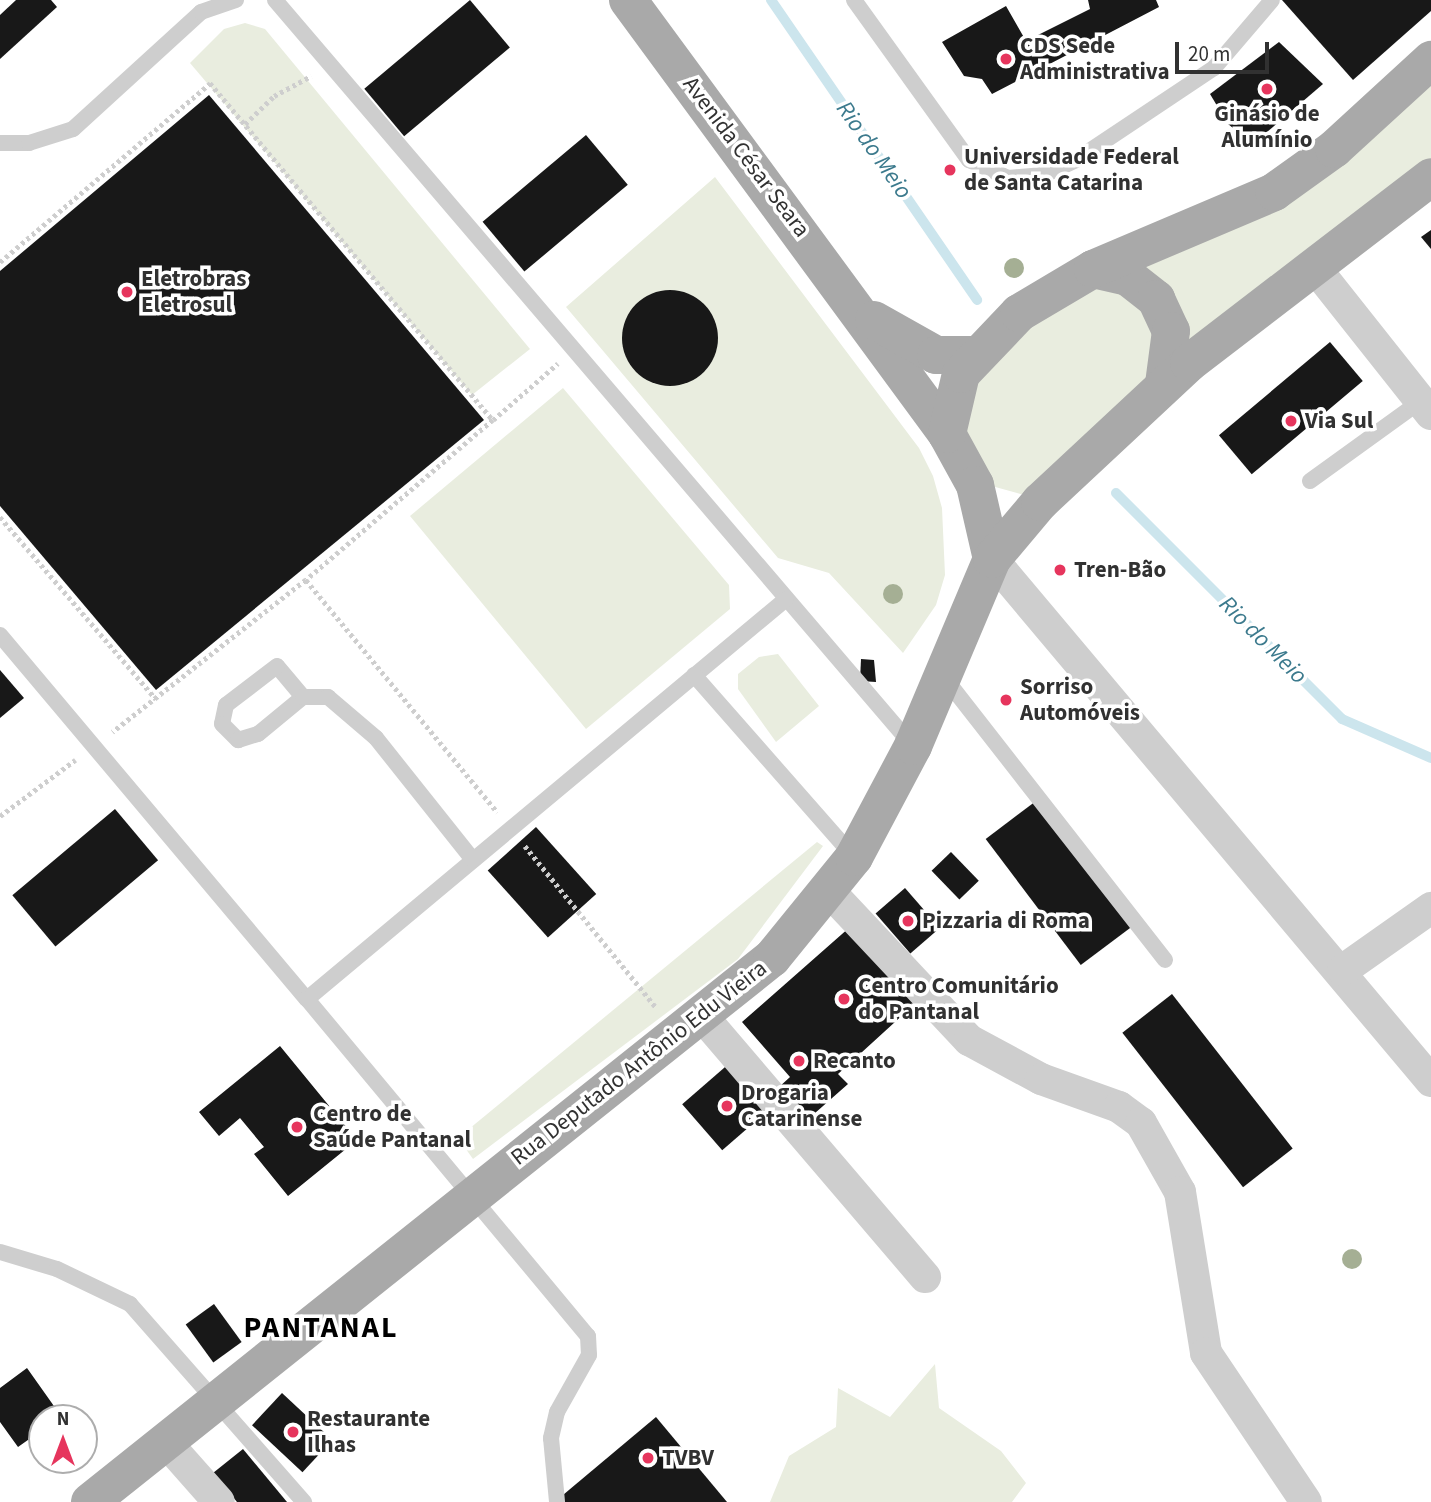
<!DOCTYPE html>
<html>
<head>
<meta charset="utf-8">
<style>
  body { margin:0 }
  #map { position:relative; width:1431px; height:1502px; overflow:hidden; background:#fff; font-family:"Source Sans 3",sans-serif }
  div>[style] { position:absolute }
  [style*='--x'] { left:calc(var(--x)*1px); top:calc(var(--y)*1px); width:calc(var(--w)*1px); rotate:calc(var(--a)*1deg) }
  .green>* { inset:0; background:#e9eddf }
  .stream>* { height:10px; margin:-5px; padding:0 5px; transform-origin:5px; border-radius:5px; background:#cce5ed }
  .building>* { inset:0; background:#181818; transform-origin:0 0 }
  .round { border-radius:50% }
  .path>* { height:4.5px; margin-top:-2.25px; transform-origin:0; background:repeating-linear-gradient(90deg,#cecece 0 3.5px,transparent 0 7px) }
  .lane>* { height:16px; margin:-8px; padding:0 8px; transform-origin:8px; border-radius:8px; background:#cecece }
  .street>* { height:32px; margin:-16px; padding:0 16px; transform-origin:16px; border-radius:16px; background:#cecece }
  .primary>* { height:38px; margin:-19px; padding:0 19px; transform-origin:19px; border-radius:19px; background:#a9a9a9 }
  .trees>* { width:20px; height:20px; margin:-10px; border-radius:50%; background:#a5af94 }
  .dots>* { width:19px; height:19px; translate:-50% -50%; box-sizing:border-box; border:4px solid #fff; border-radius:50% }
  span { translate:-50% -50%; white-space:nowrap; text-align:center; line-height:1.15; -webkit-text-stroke:7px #fff; paint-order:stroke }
  .poi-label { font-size:23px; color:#313131; font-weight:700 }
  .left { translate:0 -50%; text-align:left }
  .street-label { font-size:23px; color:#313131 }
  .water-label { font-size:24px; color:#3c7a8d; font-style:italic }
  .district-label { font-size:30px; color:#000; font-weight:700; letter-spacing:2px }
  .north { position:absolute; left:28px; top:1404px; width:70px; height:70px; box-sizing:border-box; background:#fff; border:2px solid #adadad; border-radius:50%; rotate:0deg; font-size:19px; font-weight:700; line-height:28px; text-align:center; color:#313131 }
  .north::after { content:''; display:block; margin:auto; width:24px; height:32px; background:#e6355d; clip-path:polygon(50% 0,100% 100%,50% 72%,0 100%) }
  .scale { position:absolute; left:1175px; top:42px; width:94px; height:32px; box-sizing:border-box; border:4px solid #313131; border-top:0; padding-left:9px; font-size:21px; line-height:24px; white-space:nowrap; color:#313131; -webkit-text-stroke:5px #fff; paint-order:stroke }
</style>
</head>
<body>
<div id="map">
  <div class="green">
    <div style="clip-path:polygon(245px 23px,265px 29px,530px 349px,472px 395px,190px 63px,224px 29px)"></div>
    <div style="clip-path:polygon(1431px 73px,1431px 167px,1180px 358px,1121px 266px)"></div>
    <div style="clip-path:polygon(715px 177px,919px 448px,933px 476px,942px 508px,945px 575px,936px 605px,903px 653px,829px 573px,778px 558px,566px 307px)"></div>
    <div style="clip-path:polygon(1094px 277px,1150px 300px,1159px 377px,1028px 496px,988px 485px,953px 434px,986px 354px)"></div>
    <div style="clip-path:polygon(563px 388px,729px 585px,730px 609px,586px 729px,410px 516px)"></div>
    <div style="clip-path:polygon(778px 654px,819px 706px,776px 742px,738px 689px,738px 674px,759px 657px)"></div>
    <div style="clip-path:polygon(817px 842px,823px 846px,738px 959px,473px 1159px,458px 1138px)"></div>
    <div style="clip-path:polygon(935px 1364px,939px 1408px,1001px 1451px,1026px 1483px,1012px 1502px,770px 1502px,789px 1456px,836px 1427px,838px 1388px,890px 1417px)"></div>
  </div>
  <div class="stream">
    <div style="--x:771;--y:0;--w:364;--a:55.5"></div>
    <div style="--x:1116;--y:493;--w:320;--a:45"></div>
    <div style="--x:1342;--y:719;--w:97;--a:23.7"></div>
  </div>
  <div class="building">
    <div style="clip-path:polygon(16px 0,51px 0,57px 7px,0 59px,0 15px)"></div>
    <div style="left:470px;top:0;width:62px;height:138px;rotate:50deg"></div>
    <div style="clip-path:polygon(1088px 0,1156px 0,1159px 7px,992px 94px,982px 79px,964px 76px,942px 42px,1006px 6px,1026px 41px,1090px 9px)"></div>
    <div style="clip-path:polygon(1282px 0,1431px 0,1431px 11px,1353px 80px)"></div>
    <div style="clip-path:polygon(1279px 42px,1323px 84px,1253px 144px,1228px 124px,1210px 94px)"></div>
    <div style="clip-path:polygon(209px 95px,484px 420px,156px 690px,0 506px,0 271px)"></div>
    <div style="left:586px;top:135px;width:65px;height:135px;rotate:50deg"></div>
    <div style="clip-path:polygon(1431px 230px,1431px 249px,1421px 237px)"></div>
    <div class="round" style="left:622px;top:290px;width:96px;height:96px"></div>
    <div style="left:1330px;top:342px;width:51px;height:145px;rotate:50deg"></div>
    <div style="clip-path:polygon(861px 659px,874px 660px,876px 682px,860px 681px)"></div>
    <div style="clip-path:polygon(0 670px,24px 698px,0 718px)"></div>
    <div style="left:1036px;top:801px;width:158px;height:63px;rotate:53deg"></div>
    <div style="left:115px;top:809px;width:67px;height:134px;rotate:50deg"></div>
    <div style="left:536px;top:827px;width:90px;height:65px;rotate:48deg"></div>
    <div style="left:951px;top:852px;width:40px;height:27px;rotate:46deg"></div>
    <div style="left:905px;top:888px;width:53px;height:39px;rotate:49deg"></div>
    <div style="clip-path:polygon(850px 927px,918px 1001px,838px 1074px,848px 1084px,806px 1121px,778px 1088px,790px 1077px,742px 1022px)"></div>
    <div style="left:1172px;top:994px;width:196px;height:63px;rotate:52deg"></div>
    <div style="clip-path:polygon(280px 1046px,357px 1140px,288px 1196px,254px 1154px,264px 1147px,240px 1118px,219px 1136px,199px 1112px)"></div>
    <div style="left:732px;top:1061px;width:61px;height:66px;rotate:49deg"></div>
    <div style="left:214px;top:1304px;width:47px;height:35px;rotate:54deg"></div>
    <div style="clip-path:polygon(27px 1368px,61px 1416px,42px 1418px,42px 1430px,18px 1447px,0 1422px,0 1388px)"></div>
    <div style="left:282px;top:1393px;width:69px;height:44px;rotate:43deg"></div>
    <div style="clip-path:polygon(656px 1417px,727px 1502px,559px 1502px,557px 1500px)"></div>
    <div style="clip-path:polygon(243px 1449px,287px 1502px,237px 1502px,213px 1473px)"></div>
  </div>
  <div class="path">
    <div style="--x:245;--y:124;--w:40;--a:-44"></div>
    <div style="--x:274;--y:96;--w:42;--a:-28.4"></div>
    <div style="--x:0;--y:262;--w:276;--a:-40.4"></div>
    <div style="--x:210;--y:83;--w:440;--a:50"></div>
    <div style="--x:493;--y:420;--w:246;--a:139.4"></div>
    <div style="--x:306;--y:580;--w:246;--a:141.8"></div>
    <div style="--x:493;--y:420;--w:86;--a:-41.2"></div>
    <div style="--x:0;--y:517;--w:240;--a:49.4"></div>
    <div style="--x:306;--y:580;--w:301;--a:50.5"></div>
    <div style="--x:0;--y:816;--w:94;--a:-36.7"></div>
    <div style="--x:525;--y:846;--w:208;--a:50.9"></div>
  </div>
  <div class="lane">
    <div style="--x:275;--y:0;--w:979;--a:49.47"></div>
    <div style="--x:854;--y:0;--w:197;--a:54.3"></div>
    <div style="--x:969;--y:160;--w:43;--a:24.8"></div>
    <div style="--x:1008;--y:178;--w:36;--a:-5"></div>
    <div style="--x:1044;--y:175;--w:35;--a:-25"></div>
    <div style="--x:1076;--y:160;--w:166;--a:-33.7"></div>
    <div style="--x:1214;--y:68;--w:89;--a:-49.5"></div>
    <div style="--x:0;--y:143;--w:29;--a:0"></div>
    <div style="--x:29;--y:143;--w:46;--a:-17.7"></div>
    <div style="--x:73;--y:129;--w:173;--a:-42.4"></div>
    <div style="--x:201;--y:12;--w:37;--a:-19"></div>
    <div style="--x:1310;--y:481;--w:137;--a:-35.8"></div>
    <div style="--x:0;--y:635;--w:476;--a:49.9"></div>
    <div style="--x:307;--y:999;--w:624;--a:-39.86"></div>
    <div style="--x:694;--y:675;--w:242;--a:48.7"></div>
    <div style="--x:944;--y:677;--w:359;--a:52"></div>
    <div style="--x:303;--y:697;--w:40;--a:-130"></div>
    <div style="--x:277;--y:666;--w:64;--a:142.6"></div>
    <div style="--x:226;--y:705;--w:19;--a:102"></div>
    <div style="--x:222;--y:724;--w:23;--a:45"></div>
    <div style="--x:238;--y:740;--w:21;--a:-17"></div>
    <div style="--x:258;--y:734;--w:58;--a:-39.4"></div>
    <div style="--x:303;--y:697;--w:25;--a:0"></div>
    <div style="--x:328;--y:697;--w:63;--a:40.5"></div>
    <div style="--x:376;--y:738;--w:156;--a:51.5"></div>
    <div style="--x:307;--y:999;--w:439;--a:50.2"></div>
    <div style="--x:588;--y:1336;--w:19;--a:87"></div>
    <div style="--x:589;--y:1355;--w:65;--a:119.3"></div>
    <div style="--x:557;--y:1412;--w:27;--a:103"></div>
    <div style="--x:551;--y:1438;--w:64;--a:84.6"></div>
    <div style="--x:0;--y:1252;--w:59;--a:16.6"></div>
    <div style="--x:57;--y:1269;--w:81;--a:25.6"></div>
    <div style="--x:130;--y:1304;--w:264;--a:48.7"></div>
  </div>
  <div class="street">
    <div style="--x:1316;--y:269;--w:185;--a:51.6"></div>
    <div style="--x:992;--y:559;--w:682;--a:49.94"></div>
    <div style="--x:830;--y:892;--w:203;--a:46.8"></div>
    <div style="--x:969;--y:1040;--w:82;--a:28.4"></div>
    <div style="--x:1041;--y:1079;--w:83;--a:19.7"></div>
    <div style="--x:1119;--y:1107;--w:27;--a:36"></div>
    <div style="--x:1141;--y:1123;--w:79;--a:60.5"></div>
    <div style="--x:1180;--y:1192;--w:163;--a:80.8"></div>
    <div style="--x:1206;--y:1353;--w:179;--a:56.1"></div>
    <div style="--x:1343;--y:970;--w:108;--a:-35.2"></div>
    <div style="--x:703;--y:1017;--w:342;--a:49.5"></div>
    <div style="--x:165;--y:1441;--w:81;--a:48.5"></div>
  </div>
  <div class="primary">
    <div style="--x:628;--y:0;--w:539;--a:53.68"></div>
    <div style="--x:947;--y:434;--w:58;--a:61.2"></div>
    <div style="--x:975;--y:485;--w:76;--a:77.1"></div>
    <div style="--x:1093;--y:269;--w:36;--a:13"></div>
    <div style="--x:1128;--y:277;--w:36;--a:38"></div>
    <div style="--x:1156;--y:299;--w:35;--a:65"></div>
    <div style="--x:1171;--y:331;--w:53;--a:97.5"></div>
    <div style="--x:874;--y:320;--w:71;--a:29.4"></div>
    <div style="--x:936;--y:355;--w:38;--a:0"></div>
    <div style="--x:947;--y:434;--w:62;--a:-76.9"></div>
    <div style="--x:961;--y:374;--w:84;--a:-46.4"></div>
    <div style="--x:1019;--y:313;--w:86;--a:-30.7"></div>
    <div style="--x:1093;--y:269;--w:197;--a:-23"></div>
    <div style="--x:1274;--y:192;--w:74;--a:-35.6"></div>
    <div style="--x:1334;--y:149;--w:132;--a:-42.5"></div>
    <div style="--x:90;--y:1502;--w:872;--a:-38.58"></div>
    <div style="--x:772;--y:958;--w:130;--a:-50.9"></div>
    <div style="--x:854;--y:857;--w:126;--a:-62"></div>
    <div style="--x:913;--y:746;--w:203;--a:-67.1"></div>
    <div style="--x:992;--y:559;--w:75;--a:-49.9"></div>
    <div style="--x:1040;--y:502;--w:204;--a:-43"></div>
    <div style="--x:1189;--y:363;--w:305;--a:-37.5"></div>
  </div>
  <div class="trees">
    <div style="left:1014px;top:268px"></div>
    <div style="left:893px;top:594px"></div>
    <div style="left:1352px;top:1259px"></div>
  </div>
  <div class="dots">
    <div style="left:1006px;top:59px;background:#e6355d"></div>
    <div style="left:1267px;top:89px;background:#e6355d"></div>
    <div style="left:950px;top:170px;background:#e6355d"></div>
    <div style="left:127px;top:292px;background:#e6355d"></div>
    <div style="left:1291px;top:421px;background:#e6355d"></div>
    <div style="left:1060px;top:570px;background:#e6355d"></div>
    <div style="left:1006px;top:700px;background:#e6355d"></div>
    <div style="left:908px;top:921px;background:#e6355d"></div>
    <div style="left:844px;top:999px;background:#e6355d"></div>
    <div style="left:799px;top:1061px;background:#e6355d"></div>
    <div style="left:727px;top:1106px;background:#e6355d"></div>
    <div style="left:297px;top:1127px;background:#e6355d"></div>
    <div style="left:293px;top:1432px;background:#e6355d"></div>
    <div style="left:648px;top:1458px;background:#e6355d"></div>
  </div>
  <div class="poi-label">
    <span class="left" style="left:1020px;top:59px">CDS Sede<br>Administrativa</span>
    <span style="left:1267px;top:127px">Ginásio de<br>Alumínio</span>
    <span class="left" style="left:964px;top:170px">Universidade Federal<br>de Santa Catarina</span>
    <span class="left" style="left:141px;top:292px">Eletrobras<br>Eletrosul</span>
    <span class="left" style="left:1305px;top:421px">Via Sul</span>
    <span class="left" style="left:1074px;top:570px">Tren-Bão</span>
    <span class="left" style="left:1020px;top:700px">Sorriso<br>Automóveis</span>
    <span class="left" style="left:922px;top:921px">Pizzaria di Roma</span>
    <span class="left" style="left:858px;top:999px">Centro Comunitário<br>do Pantanal</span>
    <span class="left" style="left:813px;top:1061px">Recanto</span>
    <span class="left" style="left:741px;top:1106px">Drogaria<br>Catarinense</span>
    <span class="left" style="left:313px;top:1127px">Centro de<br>Saúde Pantanal</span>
    <span class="left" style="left:307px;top:1432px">Restaurante<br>Ilhas</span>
    <span class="left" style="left:662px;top:1458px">TVBV</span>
  </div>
  <div class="street-label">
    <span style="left:746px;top:157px;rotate:53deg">Avenida César Seara</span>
    <span style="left:639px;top:1063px;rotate:-38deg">Rua Deputado Antônio Edu Vieira</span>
  </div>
  <div class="water-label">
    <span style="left:874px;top:150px;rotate:55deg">Rio do Meio</span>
    <span style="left:1263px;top:640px;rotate:45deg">Rio do Meio</span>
  </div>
  <div class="district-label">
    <span style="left:321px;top:1328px">PANTANAL</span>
  </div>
  <div class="north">N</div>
  <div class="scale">20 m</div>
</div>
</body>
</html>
